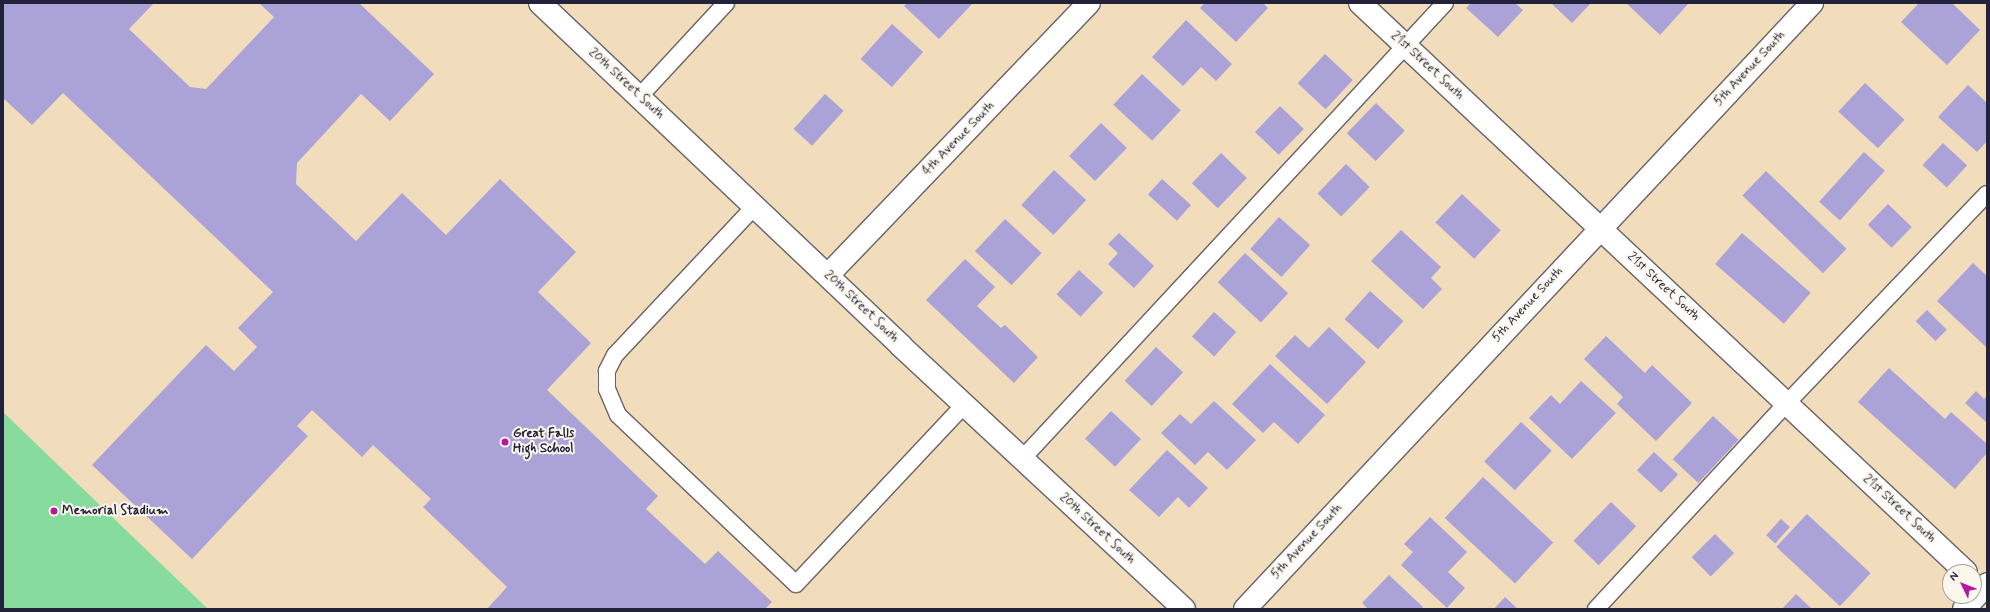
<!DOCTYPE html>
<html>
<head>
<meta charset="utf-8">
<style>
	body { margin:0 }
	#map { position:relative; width:1990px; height:612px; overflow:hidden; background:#f1ddbc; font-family:Mynerve,sans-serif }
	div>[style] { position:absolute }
	.green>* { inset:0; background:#87db9e }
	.building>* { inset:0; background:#aba2d8; transform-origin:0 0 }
	.roads { filter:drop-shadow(1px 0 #6a6368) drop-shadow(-1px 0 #6a6368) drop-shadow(0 1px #6a6368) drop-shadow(0 -1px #6a6368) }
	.lane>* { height:16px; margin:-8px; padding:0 8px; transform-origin:8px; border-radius:8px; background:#fff }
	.street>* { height:22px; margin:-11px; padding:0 11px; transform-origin:11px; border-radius:11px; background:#fff }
	.secondary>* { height:22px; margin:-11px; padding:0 11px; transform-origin:11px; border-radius:11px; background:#fff }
	.dots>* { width:11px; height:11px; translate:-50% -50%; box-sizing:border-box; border:2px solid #fbf7ec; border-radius:50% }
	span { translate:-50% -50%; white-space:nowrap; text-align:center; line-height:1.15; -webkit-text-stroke:4px #fbf7ec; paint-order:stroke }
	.street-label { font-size:13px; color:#22223b }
	.poi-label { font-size:13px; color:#22223b; font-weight:700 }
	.left { translate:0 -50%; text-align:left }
	.frame { position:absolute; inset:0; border:4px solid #22223b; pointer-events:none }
	.north { position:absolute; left:1942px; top:564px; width:40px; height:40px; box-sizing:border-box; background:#fbf7ec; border:1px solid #a4a2a5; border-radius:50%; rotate:313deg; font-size:11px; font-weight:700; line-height:16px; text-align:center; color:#22223b }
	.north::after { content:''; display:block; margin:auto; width:14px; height:18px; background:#b5179e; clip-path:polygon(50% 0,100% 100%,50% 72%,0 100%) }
</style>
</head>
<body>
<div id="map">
	<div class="green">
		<i style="clip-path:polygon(3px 412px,208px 609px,3px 609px)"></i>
	</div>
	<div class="building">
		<i style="clip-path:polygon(3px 3px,154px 3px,129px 29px,190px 87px,206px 89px,274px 17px,259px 3px,359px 3px,434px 74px,390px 121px,361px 94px,297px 163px,296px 184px,356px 241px,402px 193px,446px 235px,500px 179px,576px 252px,538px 292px,591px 343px,547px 390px,658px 496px,646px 509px,705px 564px,718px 551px,772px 602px,765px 609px,487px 609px,507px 587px,423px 507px,431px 499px,373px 445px,362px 457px,312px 410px,297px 426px,308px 436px,192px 559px,92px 465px,206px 345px,234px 371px,257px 347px,238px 328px,273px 292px,63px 93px,32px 125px,3px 98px)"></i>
		<i style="clip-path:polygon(907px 3px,973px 3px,939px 39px,904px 6px)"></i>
		<i style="clip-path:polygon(1205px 3px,1263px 3px,1268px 8px,1236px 42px,1200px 8px)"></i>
		<i style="clip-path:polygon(1471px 3px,1515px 3px,1523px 10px,1498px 37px,1466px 8px)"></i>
		<i style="clip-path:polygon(1551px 3px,1591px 3px,1572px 23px)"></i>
		<i style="clip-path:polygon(1626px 3px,1689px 3px,1660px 35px)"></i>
		<i style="clip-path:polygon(1919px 3px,1952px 3px,1980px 30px,1947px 65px,1901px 22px)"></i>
		<i style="clip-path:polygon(1186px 20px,1232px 64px,1216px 81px,1201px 67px,1183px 86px,1152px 57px)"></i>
		<i style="left:892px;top:24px;width:42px;height:47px;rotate:42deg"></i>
		<i style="left:1325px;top:54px;width:38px;height:40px;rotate:43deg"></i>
		<i style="left:1142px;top:74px;width:53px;height:42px;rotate:43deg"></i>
		<i style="left:1865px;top:83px;width:54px;height:39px;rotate:43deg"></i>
		<i style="clip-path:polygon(1968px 85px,1987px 103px,1987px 141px,1977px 152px,1938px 117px)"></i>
		<i style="left:825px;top:94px;width:25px;height:47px;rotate:42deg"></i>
		<i style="left:1376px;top:103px;width:40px;height:42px;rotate:44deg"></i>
		<i style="left:1280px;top:106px;width:33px;height:36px;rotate:44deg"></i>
		<i style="left:1101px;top:123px;width:36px;height:46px;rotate:44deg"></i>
		<i style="left:1943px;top:143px;width:33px;height:30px;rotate:43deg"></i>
		<i style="left:1864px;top:152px;width:28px;height:67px;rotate:42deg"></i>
		<i style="left:1221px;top:153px;width:36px;height:42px;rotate:44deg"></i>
		<i style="left:1346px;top:164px;width:33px;height:41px;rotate:44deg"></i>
		<i style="left:1054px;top:170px;width:44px;height:48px;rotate:43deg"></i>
		<i style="left:1766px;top:171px;width:112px;height:34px;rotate:44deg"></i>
		<i style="left:1162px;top:179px;width:39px;height:21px;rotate:42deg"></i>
		<i style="left:1462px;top:194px;width:53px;height:39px;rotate:43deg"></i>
		<i style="left:1888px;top:204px;width:33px;height:29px;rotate:44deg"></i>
		<i style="left:1279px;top:217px;width:42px;height:43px;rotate:42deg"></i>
		<i style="left:1005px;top:219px;width:50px;height:44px;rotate:43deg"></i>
		<i style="clip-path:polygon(1401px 230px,1441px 267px,1431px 278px,1442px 289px,1423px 309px,1371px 261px)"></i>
		<i style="clip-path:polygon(1119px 233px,1154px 266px,1134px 288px,1108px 264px,1118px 253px,1108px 244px)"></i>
		<i style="left:1742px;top:233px;width:91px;height:41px;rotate:41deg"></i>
		<i style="left:1245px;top:253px;width:59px;height:40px;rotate:43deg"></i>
		<i style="clip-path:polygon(965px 259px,995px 287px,977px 306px,1001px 328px,1005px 325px,1038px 357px,1014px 383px,926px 300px)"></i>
		<i style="clip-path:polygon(1973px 263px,1987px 276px,1987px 348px,1937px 301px)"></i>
		<i style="left:1079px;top:270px;width:33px;height:33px;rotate:43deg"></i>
		<i style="left:1370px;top:291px;width:45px;height:38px;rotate:42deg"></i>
		<i style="left:1927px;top:310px;width:28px;height:16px;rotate:45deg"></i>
		<i style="left:1214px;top:312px;width:30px;height:33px;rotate:42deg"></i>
		<i style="clip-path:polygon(1329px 327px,1366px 362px,1327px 404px,1275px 356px,1295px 335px,1309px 348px)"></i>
		<i style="clip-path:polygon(1606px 336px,1645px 373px,1652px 365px,1692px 403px,1656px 441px,1617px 404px,1623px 397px,1584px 359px)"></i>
		<i style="left:1156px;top:347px;width:37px;height:46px;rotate:43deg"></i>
		<i style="clip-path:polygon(1270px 364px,1325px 415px,1298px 444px,1274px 422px,1263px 433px,1232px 404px)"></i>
		<i style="clip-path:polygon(1889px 368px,1945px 419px,1951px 412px,1987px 444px,1987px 453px,1955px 489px,1858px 402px)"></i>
		<i style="clip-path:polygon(1581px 381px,1616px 413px,1572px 459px,1529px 418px,1551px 395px,1560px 404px)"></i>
		<i style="clip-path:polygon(1976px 391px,1984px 399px,1987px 395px,1987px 423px,1965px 403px)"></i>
		<i style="clip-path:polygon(1214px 401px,1256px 440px,1227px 470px,1208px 452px,1195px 465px,1161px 433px,1180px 414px,1191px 424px)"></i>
		<i style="left:1111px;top:411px;width:41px;height:38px;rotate:43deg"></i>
		<i style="left:1713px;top:416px;width:35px;height:59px;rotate:43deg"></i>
		<i style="left:1521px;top:422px;width:42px;height:54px;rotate:43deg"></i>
		<i style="clip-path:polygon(1167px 450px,1208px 488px,1189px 508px,1178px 497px,1159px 517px,1129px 490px)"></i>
		<i style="left:1654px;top:452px;width:33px;height:25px;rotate:43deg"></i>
		<i style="left:1483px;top:477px;width:96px;height:56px;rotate:43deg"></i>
		<i style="left:1611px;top:502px;width:35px;height:54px;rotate:44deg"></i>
		<i style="left:1807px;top:514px;width:87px;height:45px;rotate:43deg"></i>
		<i style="clip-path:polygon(1430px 517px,1467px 552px,1448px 572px,1465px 588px,1447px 608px,1401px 565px,1413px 552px,1404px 544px)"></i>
		<i style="left:1781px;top:519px;width:12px;height:22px;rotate:42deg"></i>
		<i style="left:1715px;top:534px;width:27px;height:33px;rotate:45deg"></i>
		<i style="clip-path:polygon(1389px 575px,1423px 607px,1421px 609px,1368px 609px,1362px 603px)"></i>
		<i style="clip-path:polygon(1796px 594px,1812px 609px,1782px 609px)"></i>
		<i style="clip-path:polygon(1505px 597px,1518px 609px,1494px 609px)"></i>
	</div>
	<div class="roads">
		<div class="lane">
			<i style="left:639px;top:97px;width:128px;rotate:-47.2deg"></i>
			<i style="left:755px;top:206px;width:204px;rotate:133.2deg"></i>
			<i style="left:615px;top:355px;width:18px;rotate:117deg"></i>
			<i style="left:607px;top:371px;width:18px;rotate:90deg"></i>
			<i style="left:607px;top:389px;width:28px;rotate:67deg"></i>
			<i style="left:618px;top:415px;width:245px;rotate:43.5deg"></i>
			<i style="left:796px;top:584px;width:245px;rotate:-46.8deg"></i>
			<i style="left:1022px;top:459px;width:622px;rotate:-47.15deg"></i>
			<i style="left:1596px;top:609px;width:281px;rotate:-47.2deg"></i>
			<i style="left:1787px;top:403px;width:289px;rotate:-46.3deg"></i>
		</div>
		<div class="street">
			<i style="left:1360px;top:3px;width:831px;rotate:43.2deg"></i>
			<i style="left:828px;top:275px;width:377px;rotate:-46.2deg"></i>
			<i style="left:1245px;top:609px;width:830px;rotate:-46.9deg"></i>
			<i style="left:1964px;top:609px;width:34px;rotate:-47deg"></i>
		</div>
		<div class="secondary">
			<i style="left:540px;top:3px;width:498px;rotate:43.5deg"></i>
			<i style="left:901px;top:346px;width:386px;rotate:42.9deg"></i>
		</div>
	</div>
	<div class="dots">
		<i style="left:505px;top:442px;background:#b5179e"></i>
		<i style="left:54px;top:511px;background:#b5179e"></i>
	</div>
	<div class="street-label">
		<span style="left:1427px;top:66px;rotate:43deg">21st Street South</span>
		<span style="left:1750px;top:69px;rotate:-47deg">5th Avenue South</span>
		<span style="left:626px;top:84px;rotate:43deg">20th Street South</span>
		<span style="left:959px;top:139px;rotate:-46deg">4th Avenue South</span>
		<span style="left:1663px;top:287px;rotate:43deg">21st Street South</span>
		<span style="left:1528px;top:305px;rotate:-47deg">5th Avenue South</span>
		<span style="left:861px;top:307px;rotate:44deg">20th Street South</span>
		<span style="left:1899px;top:509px;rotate:43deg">21st Street South</span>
		<span style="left:1097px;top:529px;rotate:43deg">20th Street South</span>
		<span style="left:1307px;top:542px;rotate:-47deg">5th Avenue South</span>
	</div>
	<div class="poi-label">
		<span class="left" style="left:513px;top:442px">Great Falls<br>High School</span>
		<span class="left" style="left:62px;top:511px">Memorial Stadium</span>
	</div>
	<div class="frame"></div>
	<div class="north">N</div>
</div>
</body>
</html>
